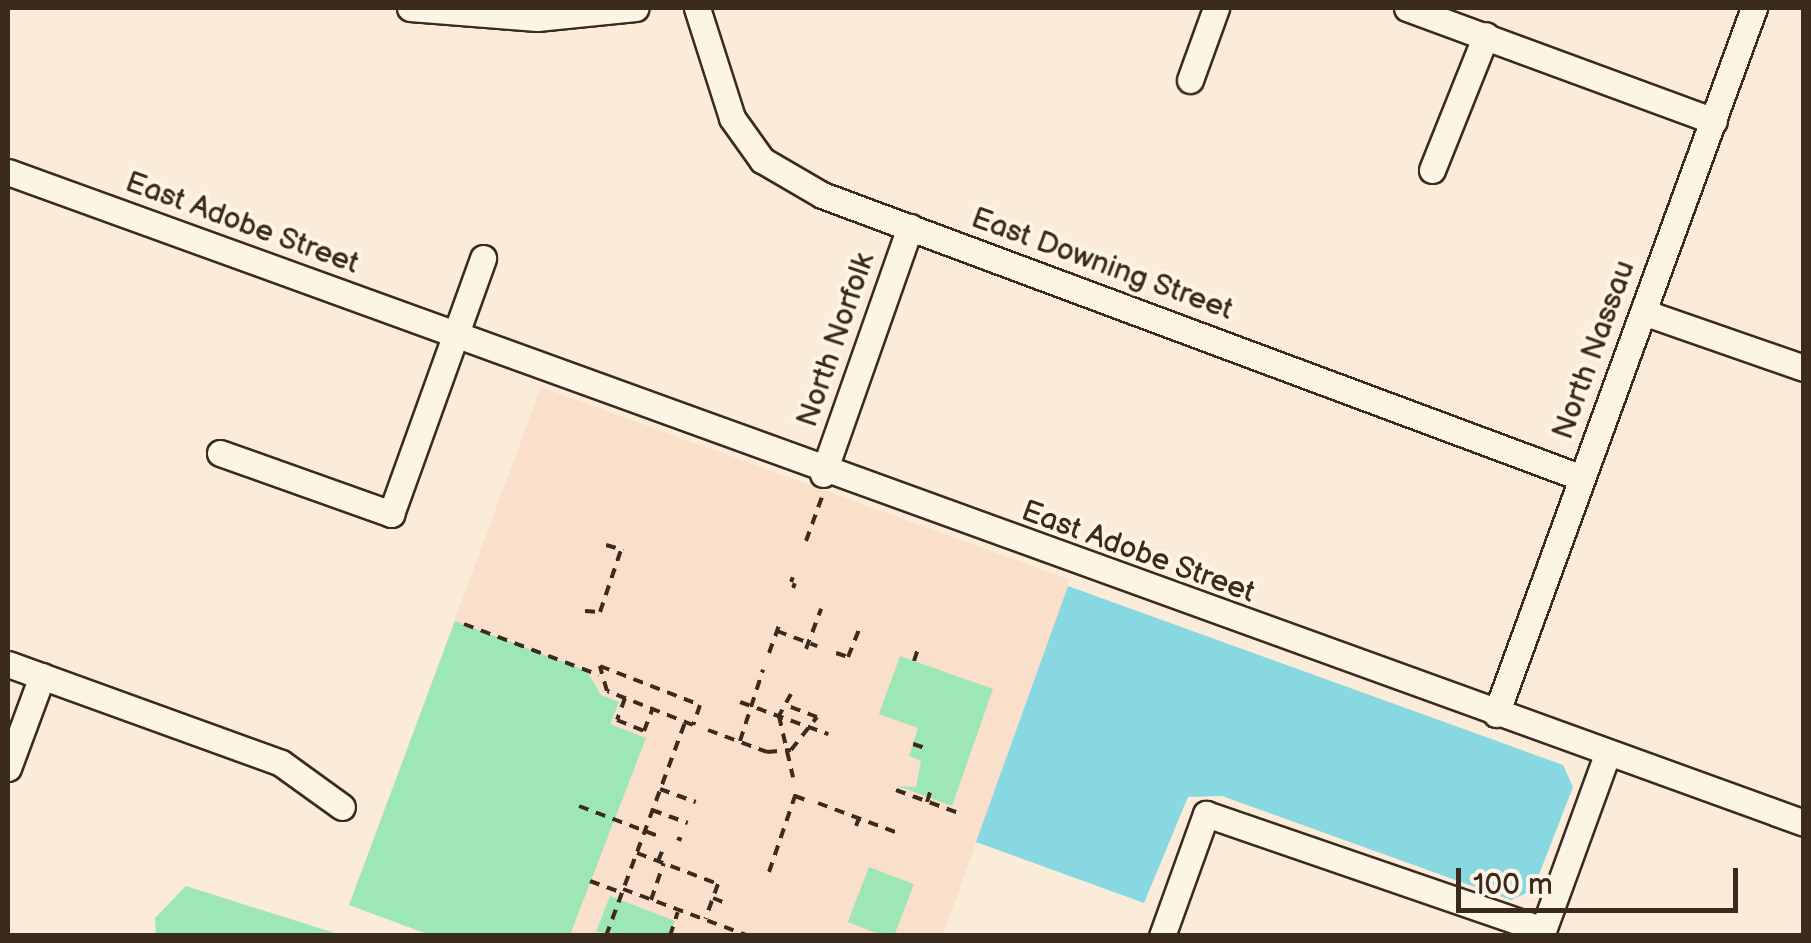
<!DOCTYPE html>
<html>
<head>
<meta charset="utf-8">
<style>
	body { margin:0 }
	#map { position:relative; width:1811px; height:943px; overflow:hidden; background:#fbebd9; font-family:"Balsamiq Sans",sans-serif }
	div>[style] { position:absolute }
	.built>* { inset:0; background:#fadfca }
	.green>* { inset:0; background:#9de6b5; transform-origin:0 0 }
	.water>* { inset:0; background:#87d8e1 }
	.path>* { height:4px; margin-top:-2px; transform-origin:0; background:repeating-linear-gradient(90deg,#3b2a1e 0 10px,transparent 0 18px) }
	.roads { filter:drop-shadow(2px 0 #3b2a1e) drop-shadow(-2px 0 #3b2a1e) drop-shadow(0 2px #3b2a1e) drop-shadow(0 -2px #3b2a1e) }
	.minor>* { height:25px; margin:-12.5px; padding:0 12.5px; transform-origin:12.5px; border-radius:12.5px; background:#fcf5e5 }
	span { translate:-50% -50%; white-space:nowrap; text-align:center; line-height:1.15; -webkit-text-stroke:8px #fcf5e5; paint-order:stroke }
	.street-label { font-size:30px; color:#3b2a1e }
	.frame { position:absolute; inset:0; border:10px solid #3b2a1e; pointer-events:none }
	.scale { position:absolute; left:1456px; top:868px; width:282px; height:45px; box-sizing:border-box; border:5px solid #3b2a1e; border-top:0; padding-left:12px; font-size:30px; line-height:35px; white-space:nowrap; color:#3b2a1e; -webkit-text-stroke:8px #fcf5e5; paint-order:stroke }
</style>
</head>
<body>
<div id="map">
	<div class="built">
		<i style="clip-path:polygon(541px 387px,1070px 580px,943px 935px,430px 935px,349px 905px)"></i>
	</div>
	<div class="green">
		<i style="clip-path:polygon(455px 621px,587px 671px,601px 695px,619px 702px,610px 724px,646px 738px,570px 935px,430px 935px,349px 905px)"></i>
		<i style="clip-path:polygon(900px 656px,993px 689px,952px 806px,898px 786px,916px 787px,921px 761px,909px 756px,918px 728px,879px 714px)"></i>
		<i style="left:869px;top:867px;width:48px;height:59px;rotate:21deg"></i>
		<i style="clip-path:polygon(186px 886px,341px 935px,156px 935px,155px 918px)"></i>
		<i style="clip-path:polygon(610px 896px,675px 921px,669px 935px,596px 932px)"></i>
	</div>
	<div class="water">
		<i style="clip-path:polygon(1068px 586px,1563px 765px,1573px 787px,1533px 890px,1511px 900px,1222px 796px,1188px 797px,1144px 903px,976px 842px)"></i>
	</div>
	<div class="path">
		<i style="left:806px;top:541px;width:50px;rotate:-70.1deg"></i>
		<i style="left:606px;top:545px;width:18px;rotate:16deg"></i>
		<i style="left:791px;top:582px;width:5px;rotate:-68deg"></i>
		<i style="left:793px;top:588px;width:5px;rotate:-68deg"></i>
		<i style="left:585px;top:611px;width:15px;rotate:4deg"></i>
		<i style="left:600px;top:612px;width:65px;rotate:-71.3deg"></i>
		<i style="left:464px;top:624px;width:144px;rotate:20.7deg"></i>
		<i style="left:777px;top:631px;width:43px;rotate:20.6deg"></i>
		<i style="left:806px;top:649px;width:43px;rotate:-69.4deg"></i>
		<i style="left:769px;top:653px;width:32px;rotate:-70deg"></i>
		<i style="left:836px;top:653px;width:13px;rotate:18deg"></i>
		<i style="left:848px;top:657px;width:35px;rotate:-68deg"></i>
		<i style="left:914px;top:661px;width:16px;rotate:-72deg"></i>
		<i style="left:600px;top:666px;width:107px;rotate:21.3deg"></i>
		<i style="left:700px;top:705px;width:21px;rotate:109deg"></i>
		<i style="left:693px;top:725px;width:92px;rotate:-158.4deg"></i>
		<i style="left:607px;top:691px;width:26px;rotate:-106deg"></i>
		<i style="left:791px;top:694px;width:25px;rotate:119deg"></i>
		<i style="left:779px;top:716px;width:63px;rotate:77.1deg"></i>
		<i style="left:625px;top:698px;width:23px;rotate:110deg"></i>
		<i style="left:617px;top:720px;width:29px;rotate:22deg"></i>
		<i style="left:644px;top:731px;width:22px;rotate:-69deg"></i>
		<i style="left:740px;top:702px;width:94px;rotate:20deg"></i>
		<i style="left:708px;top:730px;width:63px;rotate:20.4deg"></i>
		<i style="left:767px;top:752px;width:24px;rotate:-5deg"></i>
		<i style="left:791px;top:750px;width:42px;rotate:-51.8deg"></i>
		<i style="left:817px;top:717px;width:34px;rotate:-159deg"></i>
		<i style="left:740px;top:741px;width:75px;rotate:-72.1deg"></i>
		<i style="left:913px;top:744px;width:13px;rotate:18deg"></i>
		<i style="left:660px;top:789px;width:38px;rotate:20deg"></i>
		<i style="left:896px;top:790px;width:67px;rotate:20.1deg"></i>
		<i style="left:795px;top:796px;width:15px;rotate:20deg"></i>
		<i style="left:927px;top:802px;width:14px;rotate:-73deg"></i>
		<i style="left:818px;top:803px;width:85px;rotate:20.6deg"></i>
		<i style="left:579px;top:806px;width:85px;rotate:20.8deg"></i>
		<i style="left:652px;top:810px;width:38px;rotate:20deg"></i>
		<i style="left:856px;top:826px;width:17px;rotate:-69deg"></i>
		<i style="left:677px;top:838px;width:5px;rotate:22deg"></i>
		<i style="left:637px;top:853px;width:87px;rotate:20.9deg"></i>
		<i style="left:718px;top:884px;width:37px;rotate:110deg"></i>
		<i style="left:658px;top:861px;width:13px;rotate:-67deg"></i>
		<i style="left:769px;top:872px;width:87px;rotate:-71.1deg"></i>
		<i style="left:590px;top:881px;width:33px;rotate:20deg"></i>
		<i style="left:623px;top:889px;width:134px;rotate:20.5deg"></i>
		<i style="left:713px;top:898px;width:11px;rotate:22deg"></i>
		<i style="left:651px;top:900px;width:39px;rotate:-71deg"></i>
		<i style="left:606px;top:936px;width:228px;rotate:-69.7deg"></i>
		<i style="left:670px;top:936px;width:25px;rotate:-72deg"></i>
	</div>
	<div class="roads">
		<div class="minor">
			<i style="left:410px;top:8px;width:127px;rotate:4.5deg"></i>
			<i style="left:537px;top:18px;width:99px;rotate:-5.8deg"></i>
			<i style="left:697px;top:8px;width:115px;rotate:72.3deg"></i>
			<i style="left:732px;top:118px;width:52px;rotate:54.5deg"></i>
			<i style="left:762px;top:160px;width:69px;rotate:30.3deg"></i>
			<i style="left:822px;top:195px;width:811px;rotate:20.42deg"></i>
			<i style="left:1407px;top:8px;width:327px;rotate:20.2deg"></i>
			<i style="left:1190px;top:80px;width:77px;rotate:-70.1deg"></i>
			<i style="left:1432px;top:170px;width:145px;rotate:-68.2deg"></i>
			<i style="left:8px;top:172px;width:1910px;rotate:19.92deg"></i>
			<i style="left:1643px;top:312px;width:170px;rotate:19.2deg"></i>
			<i style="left:220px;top:453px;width:182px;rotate:19.6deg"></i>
			<i style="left:391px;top:514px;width:272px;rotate:-70.2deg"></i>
			<i style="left:823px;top:474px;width:262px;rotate:-70.6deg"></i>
			<i style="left:8px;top:664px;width:290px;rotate:19.9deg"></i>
			<i style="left:281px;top:763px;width:75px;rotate:35.8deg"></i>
			<i style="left:1496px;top:714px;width:752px;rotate:-69.93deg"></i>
			<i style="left:8px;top:768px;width:98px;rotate:-69.7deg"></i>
			<i style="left:1162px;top:936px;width:130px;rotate:-70.2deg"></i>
			<i style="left:1206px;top:814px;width:356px;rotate:19deg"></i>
			<i style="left:1541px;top:936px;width:193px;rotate:-70deg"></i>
		</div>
	</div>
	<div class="street-label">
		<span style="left:242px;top:223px;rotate:20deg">East Adobe Street</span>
		<span style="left:1102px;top:264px;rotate:20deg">East Downing Street</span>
		<span style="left:836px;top:340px;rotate:-71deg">North Norfolk</span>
		<span style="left:1594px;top:350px;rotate:-70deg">North Nassau</span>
		<span style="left:1138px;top:552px;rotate:20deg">East Adobe Street</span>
	</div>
	<div class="frame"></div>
	<div class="scale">100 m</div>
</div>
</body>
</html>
